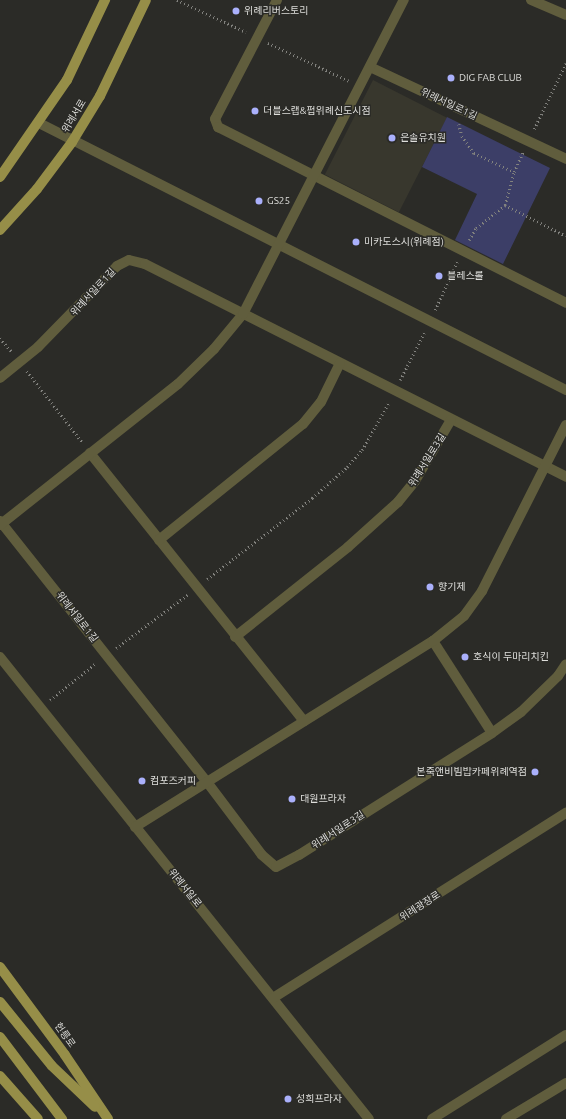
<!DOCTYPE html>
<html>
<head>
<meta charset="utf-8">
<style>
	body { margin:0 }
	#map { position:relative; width:566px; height:1119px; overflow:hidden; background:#2b2b27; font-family:Ubuntu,"Noto Sans KR",sans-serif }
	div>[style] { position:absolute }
	.built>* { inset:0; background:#38372d; transform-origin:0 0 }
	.green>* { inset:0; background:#3c3e67 }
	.path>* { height:2.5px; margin-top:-1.25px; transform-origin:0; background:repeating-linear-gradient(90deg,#82827e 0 1px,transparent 0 4px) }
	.minor>* { height:10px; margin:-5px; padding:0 5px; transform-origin:5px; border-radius:5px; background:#605d3d }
	.major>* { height:10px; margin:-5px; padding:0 5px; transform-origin:5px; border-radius:5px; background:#968e48 }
	.dots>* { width:11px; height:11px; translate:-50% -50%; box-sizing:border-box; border:2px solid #2b2b27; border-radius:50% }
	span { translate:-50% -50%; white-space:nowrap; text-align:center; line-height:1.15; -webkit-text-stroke:3px #2b2b27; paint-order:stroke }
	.poi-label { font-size:10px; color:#dededb }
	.left { translate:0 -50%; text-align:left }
	.right { translate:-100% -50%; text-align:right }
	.street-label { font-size:10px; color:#dededb }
</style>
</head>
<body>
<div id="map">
	<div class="built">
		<i style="left:373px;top:80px;width:83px;height:106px;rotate:27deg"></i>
	</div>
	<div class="green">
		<i style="clip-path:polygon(447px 117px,550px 168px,503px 264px,455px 240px,477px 194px,422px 167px)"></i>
	</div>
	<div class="path">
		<i style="left:177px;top:0;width:76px;rotate:24.9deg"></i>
		<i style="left:268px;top:43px;width:89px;rotate:25.1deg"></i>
		<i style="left:459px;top:124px;width:12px;rotate:76deg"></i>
		<i style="left:462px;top:136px;width:21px;rotate:55deg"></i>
		<i style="left:474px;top:153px;width:44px;rotate:25.4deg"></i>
		<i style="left:534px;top:129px;width:73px;rotate:-64.1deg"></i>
		<i style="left:505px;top:205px;width:68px;rotate:26.9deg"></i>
		<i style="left:469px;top:240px;width:14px;rotate:-60deg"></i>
		<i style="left:476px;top:228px;width:37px;rotate:-38deg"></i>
		<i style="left:505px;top:205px;width:34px;rotate:-75deg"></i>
		<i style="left:514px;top:172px;width:22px;rotate:-66deg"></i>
		<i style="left:435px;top:310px;width:53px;rotate:-65.4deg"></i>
		<i style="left:0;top:338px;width:18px;rotate:49deg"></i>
		<i style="left:27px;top:371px;width:91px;rotate:52.1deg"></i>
		<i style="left:400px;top:380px;width:53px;rotate:-62.9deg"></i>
		<i style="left:207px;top:579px;width:133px;rotate:-37.6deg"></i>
		<i style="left:312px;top:498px;width:47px;rotate:-41.5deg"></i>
		<i style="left:347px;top:467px;width:23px;rotate:-49deg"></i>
		<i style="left:362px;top:450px;width:55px;rotate:-60.6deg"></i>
		<i style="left:116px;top:648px;width:89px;rotate:-36.7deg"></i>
		<i style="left:50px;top:700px;width:59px;rotate:-38.8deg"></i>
	</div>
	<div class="minor">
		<i style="left:277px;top:0;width:134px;rotate:117.5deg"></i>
		<i style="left:215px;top:119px;width:9px;rotate:69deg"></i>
		<i style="left:218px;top:127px;width:390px;rotate:26.8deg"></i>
		<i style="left:531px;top:0;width:38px;rotate:23deg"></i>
		<i style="left:370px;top:67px;width:217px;rotate:25.1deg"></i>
		<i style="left:39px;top:123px;width:591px;rotate:26.87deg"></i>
		<i style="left:0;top:378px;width:49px;rotate:-39.2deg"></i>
		<i style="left:38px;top:347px;width:113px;rotate:-45.7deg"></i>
		<i style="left:117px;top:266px;width:13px;rotate:-27deg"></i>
		<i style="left:129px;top:260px;width:16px;rotate:14deg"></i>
		<i style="left:145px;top:264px;width:472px;rotate:26.8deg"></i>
		<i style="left:90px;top:453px;width:343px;rotate:51.4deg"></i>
		<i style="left:0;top:521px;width:333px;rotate:51.6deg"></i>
		<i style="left:207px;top:782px;width:91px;rotate:53deg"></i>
		<i style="left:262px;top:855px;width:18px;rotate:41deg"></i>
		<i style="left:276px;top:867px;width:26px;rotate:-28deg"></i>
		<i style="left:299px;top:855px;width:228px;rotate:-32.3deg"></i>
		<i style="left:492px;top:733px;width:36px;rotate:-36deg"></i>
		<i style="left:521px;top:712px;width:52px;rotate:-44.2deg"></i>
		<i style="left:558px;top:676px;width:14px;rotate:-56deg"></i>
		<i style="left:0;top:525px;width:227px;rotate:-38.4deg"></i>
		<i style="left:178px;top:384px;width:50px;rotate:-44.2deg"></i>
		<i style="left:214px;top:349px;width:45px;rotate:-50.4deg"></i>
		<i style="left:243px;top:314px;width:353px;rotate:-62.9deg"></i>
		<i style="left:159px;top:540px;width:185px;rotate:-38.9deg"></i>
		<i style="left:303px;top:424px;width:28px;rotate:-51deg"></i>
		<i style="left:321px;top:402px;width:43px;rotate:-64deg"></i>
		<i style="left:235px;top:637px;width:144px;rotate:-38.5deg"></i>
		<i style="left:348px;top:547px;width:67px;rotate:-42deg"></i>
		<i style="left:398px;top:502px;width:27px;rotate:-51deg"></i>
		<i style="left:415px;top:481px;width:71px;rotate:-59.5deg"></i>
		<i style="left:433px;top:641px;width:109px;rotate:57.3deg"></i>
		<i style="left:0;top:657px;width:591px;rotate:51.39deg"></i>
		<i style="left:135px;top:827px;width:351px;rotate:-32deg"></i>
		<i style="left:433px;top:641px;width:40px;rotate:-39deg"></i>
		<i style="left:464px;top:616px;width:31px;rotate:-54deg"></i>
		<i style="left:482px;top:591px;width:186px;rotate:-63.2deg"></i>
		<i style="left:273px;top:998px;width:347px;rotate:-32.3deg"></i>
		<i style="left:432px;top:1119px;width:158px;rotate:-32.1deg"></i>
		<i style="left:506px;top:1119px;width:70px;rotate:-31deg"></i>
	</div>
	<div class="major">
		<i style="left:0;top:177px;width:118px;rotate:-55.4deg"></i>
		<i style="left:67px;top:80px;width:89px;rotate:-64.6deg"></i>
		<i style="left:0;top:230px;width:55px;rotate:-47.9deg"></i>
		<i style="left:37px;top:189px;width:59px;rotate:-53.3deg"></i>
		<i style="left:72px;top:142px;width:54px;rotate:-58.7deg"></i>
		<i style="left:100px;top:96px;width:106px;rotate:-64.4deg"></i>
		<i style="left:0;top:967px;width:109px;rotate:53.5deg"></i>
		<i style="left:65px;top:1055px;width:77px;rotate:56.1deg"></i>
		<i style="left:0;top:1002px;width:82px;rotate:50.9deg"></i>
		<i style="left:52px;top:1066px;width:59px;rotate:43.6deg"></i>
		<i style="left:0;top:1037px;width:103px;rotate:52.9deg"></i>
		<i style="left:0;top:1076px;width:57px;rotate:48.5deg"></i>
	</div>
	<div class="dots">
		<i style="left:236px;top:11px;background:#aab0fb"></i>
		<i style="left:451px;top:78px;background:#aab0fb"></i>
		<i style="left:255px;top:111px;background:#aab0fb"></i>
		<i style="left:392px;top:138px;background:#aab0fb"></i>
		<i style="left:259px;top:201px;background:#aab0fb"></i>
		<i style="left:356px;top:242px;background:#aab0fb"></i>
		<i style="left:439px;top:276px;background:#aab0fb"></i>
		<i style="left:430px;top:587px;background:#aab0fb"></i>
		<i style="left:465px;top:657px;background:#aab0fb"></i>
		<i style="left:535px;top:772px;background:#aab0fb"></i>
		<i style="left:142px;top:781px;background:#aab0fb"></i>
		<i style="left:292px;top:799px;background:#aab0fb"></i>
		<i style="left:288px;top:1099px;background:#aab0fb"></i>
	</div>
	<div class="poi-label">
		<span class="left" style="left:244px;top:11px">위례리버스토리</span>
		<span class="left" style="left:459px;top:78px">DIG FAB CLUB</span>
		<span class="left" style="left:263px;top:111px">더블스랩&amp;펍위례신도시점</span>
		<span class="left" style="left:400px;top:138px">은솔유치원</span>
		<span class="left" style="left:267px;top:201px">GS25</span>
		<span class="left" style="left:364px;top:242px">미카도스시(위례점)</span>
		<span class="left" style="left:447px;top:276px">블레스롤</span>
		<span class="left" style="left:438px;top:587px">향기제</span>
		<span class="left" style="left:473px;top:657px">호식이 두마리치킨</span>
		<span class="right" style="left:527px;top:772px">본죽앤비빔밥카페위례역점</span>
		<span class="left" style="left:150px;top:781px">컴포즈커피</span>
		<span class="left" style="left:300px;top:799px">대원프라자</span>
		<span class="left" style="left:296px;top:1099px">성희프라자</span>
	</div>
	<div class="street-label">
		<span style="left:449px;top:104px;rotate:25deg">위례서일로1길</span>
		<span style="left:74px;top:116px;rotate:-59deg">위례서로</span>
		<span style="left:93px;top:292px;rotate:-47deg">위례서일로1길</span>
		<span style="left:427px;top:460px;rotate:-58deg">위례서일로3길</span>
		<span style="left:77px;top:617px;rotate:52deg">위례서일로1길</span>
		<span style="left:338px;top:830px;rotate:-33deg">위례서일로3길</span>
		<span style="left:185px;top:888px;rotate:51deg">위례서일로</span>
		<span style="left:420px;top:906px;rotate:-33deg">위례광장로</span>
		<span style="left:65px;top:1035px;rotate:54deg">헌릉로</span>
	</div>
</div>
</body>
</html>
